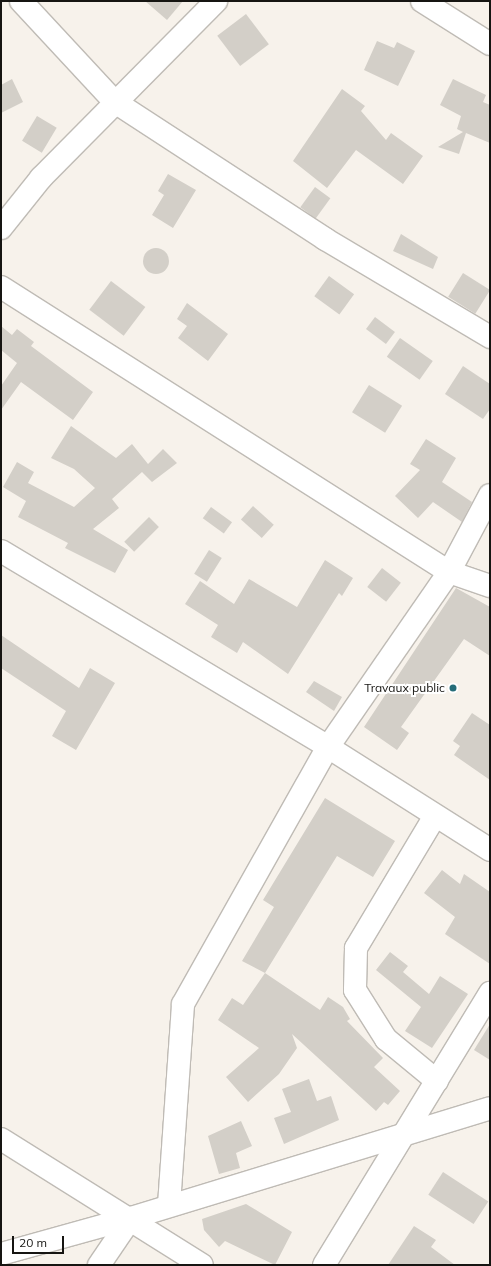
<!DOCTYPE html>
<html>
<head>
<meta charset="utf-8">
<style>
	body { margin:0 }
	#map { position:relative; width:491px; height:1266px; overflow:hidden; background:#f7f2eb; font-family:Mulish,sans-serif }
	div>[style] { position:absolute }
	.building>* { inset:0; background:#d3cfc8; transform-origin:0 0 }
	.round { border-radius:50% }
	.roads { filter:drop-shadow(1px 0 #bfbbb5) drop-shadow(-1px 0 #bfbbb5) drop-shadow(0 1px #bfbbb5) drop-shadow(0 -1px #bfbbb5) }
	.minor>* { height:22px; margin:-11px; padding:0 11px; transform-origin:11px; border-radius:11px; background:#fff }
	.dots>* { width:11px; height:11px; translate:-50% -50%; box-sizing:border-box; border:2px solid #fff; border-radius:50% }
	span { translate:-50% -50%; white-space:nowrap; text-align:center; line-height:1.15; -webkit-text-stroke:4px #fff; paint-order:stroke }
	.poi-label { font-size:12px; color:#161512 }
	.right { translate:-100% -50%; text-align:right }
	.frame { position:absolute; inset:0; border:2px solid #161512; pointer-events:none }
	.scale { position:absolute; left:12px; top:1236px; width:52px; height:18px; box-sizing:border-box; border:2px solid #161512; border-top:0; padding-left:5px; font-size:12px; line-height:14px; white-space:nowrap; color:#161512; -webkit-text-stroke:3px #fff; paint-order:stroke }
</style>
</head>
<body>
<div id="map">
	<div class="building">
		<i style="clip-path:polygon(145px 1px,183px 1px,167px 20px)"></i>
		<i style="left:246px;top:14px;width:38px;height:36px;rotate:53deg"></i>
		<i style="clip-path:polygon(377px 41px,394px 48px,397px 42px,415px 51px,398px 86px,364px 70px)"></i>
		<i style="clip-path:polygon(12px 79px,23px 102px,1px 113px,1px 85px)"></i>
		<i style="clip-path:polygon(453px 79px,486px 95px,483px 102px,490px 105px,490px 143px,466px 133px,459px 154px,438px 147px,463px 132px,457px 129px,461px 116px,440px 105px)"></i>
		<i style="clip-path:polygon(342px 89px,365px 106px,361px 111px,386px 140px,391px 133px,423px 156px,403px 184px,356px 150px,327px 188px,293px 161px)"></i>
		<i style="left:37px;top:116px;width:23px;height:29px;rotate:31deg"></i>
		<i style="clip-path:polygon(168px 174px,196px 190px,173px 228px,152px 215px,164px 195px,158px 191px)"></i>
		<i style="left:315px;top:187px;width:19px;height:25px;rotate:36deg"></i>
		<i style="clip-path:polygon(401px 234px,438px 257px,433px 269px,393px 251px)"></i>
		<i class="round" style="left:143px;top:248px;width:26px;height:26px"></i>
		<i style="left:463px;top:273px;width:32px;height:28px;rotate:32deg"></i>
		<i style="left:329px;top:276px;width:31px;height:25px;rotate:36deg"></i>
		<i style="left:111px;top:281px;width:43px;height:36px;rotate:37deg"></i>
		<i style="clip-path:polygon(187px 303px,228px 334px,208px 361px,178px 338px,187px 326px,177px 319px)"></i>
		<i style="left:375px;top:317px;width:25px;height:15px;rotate:37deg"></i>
		<i style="clip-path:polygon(1px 326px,12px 335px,17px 329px,34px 342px,31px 346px,93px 392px,73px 420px,21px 382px,1px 410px,1px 386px,17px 363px,1px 350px)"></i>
		<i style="left:400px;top:338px;width:40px;height:23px;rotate:35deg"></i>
		<i style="clip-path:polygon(463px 366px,490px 384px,490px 409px,483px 419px,445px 394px)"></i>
		<i style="left:369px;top:385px;width:39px;height:32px;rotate:32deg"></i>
		<i style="clip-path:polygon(71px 426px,116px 458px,132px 444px,148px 464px,163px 449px,177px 463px,152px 482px,142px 472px,112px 499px,119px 508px,93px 529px,128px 550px,115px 573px,65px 548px,68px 543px,18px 517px,26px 501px,3px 487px,17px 462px,34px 472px,28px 483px,74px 507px,95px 488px,74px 469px,51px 458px)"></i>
		<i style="clip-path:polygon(426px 439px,456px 458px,442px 482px,472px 502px,462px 522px,433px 502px,418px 518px,395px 496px,420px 470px,410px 464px)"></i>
		<i style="left:253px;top:506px;width:28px;height:18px;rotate:42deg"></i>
		<i style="left:211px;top:507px;width:26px;height:14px;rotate:36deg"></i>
		<i style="left:149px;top:517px;width:14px;height:35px;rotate:45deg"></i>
		<i style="left:209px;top:550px;width:15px;height:28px;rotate:32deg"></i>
		<i style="clip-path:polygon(325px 560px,353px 578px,342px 596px,339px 593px,288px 674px,243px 642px,237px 653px,211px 637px,218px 625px,185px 604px,200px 581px,234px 604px,249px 579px,297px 607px)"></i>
		<i style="left:382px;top:568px;width:24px;height:24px;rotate:38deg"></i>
		<i style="clip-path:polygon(456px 588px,490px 607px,490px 656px,464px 639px,401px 727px,409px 733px,397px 750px,364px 727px)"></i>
		<i style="clip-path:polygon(1px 635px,79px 688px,90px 668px,115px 683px,76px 750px,52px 736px,66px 711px,1px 668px)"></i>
		<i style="clip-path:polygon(314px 681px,342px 697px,334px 711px,306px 692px)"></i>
		<i style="clip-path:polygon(472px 713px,490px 725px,490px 780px,454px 755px,460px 746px,453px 741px)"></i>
		<i style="clip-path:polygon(325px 798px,395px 841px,373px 877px,337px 856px,265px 973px,242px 961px,274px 907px,263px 900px)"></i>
		<i style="clip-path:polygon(442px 870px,460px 884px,464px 874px,490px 892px,490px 964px,445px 934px,455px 917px,424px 893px)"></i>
		<i style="clip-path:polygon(390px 952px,408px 966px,403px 972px,429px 994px,440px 976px,468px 994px,432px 1048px,405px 1031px,421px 1007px,376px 970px)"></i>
		<i style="clip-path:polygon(265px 973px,320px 1010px,328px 997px,343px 1007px,350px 1019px,347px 1021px,383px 1058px,374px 1067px,400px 1091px,388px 1105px,384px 1102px,376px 1111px,292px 1034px,297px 1048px,279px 1074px,248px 1102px,226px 1077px,259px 1048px,218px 1020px,232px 998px,243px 1005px)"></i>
		<i style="clip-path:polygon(490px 1024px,490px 1060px,474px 1050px)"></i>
		<i style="clip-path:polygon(309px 1079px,317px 1101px,331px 1096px,339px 1120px,284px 1144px,274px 1118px,291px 1112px,282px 1089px)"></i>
		<i style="clip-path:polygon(241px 1121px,252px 1146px,236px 1153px,240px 1168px,219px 1174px,208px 1136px)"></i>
		<i style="left:443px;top:1172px;width:54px;height:27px;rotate:33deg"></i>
		<i style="clip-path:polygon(246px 1204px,292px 1232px,275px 1265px,225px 1241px,219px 1247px,204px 1230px,202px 1219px)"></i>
		<i style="clip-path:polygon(414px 1226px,436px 1240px,431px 1247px,455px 1265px,388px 1265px)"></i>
	</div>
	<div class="roads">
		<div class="minor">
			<i style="left:21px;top:1px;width:138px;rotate:47.1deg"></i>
			<i style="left:115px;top:102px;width:251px;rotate:33.1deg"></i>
			<i style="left:325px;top:239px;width:192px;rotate:30.7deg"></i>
			<i style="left:422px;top:1px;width:80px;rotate:32.3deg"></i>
			<i style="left:1px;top:228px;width:64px;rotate:-51.3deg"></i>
			<i style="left:41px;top:178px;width:249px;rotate:-45.3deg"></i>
			<i style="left:1px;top:287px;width:531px;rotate:32.46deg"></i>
			<i style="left:449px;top:572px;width:43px;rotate:18.9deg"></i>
			<i style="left:1px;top:551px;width:381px;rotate:30.9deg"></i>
			<i style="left:328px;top:747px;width:192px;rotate:32.4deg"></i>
			<i style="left:435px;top:816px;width:154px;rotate:120.9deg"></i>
			<i style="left:356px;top:948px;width:42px;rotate:91.4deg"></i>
			<i style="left:355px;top:990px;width:58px;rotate:57.7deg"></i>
			<i style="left:386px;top:1039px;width:66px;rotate:39.5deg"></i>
			<i style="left:1px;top:1139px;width:237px;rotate:32.1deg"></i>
			<i style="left:169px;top:1205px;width:201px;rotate:-86deg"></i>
			<i style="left:183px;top:1004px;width:295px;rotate:-60.6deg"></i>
			<i style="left:328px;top:747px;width:213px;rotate:-55.3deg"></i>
			<i style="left:449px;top:572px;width:87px;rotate:-62deg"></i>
			<i style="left:1px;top:1254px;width:135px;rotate:-15.5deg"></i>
			<i style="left:131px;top:1218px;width:375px;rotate:-17deg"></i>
			<i style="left:99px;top:1265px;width:57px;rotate:-55.8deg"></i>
			<i style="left:324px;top:1265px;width:319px;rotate:-58.6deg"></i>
		</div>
	</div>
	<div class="dots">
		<i style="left:453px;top:688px;background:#256d79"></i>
	</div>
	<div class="poi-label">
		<span class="right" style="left:445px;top:688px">Travaux public</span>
	</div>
	<div class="frame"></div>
	<div class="scale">20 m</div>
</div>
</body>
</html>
